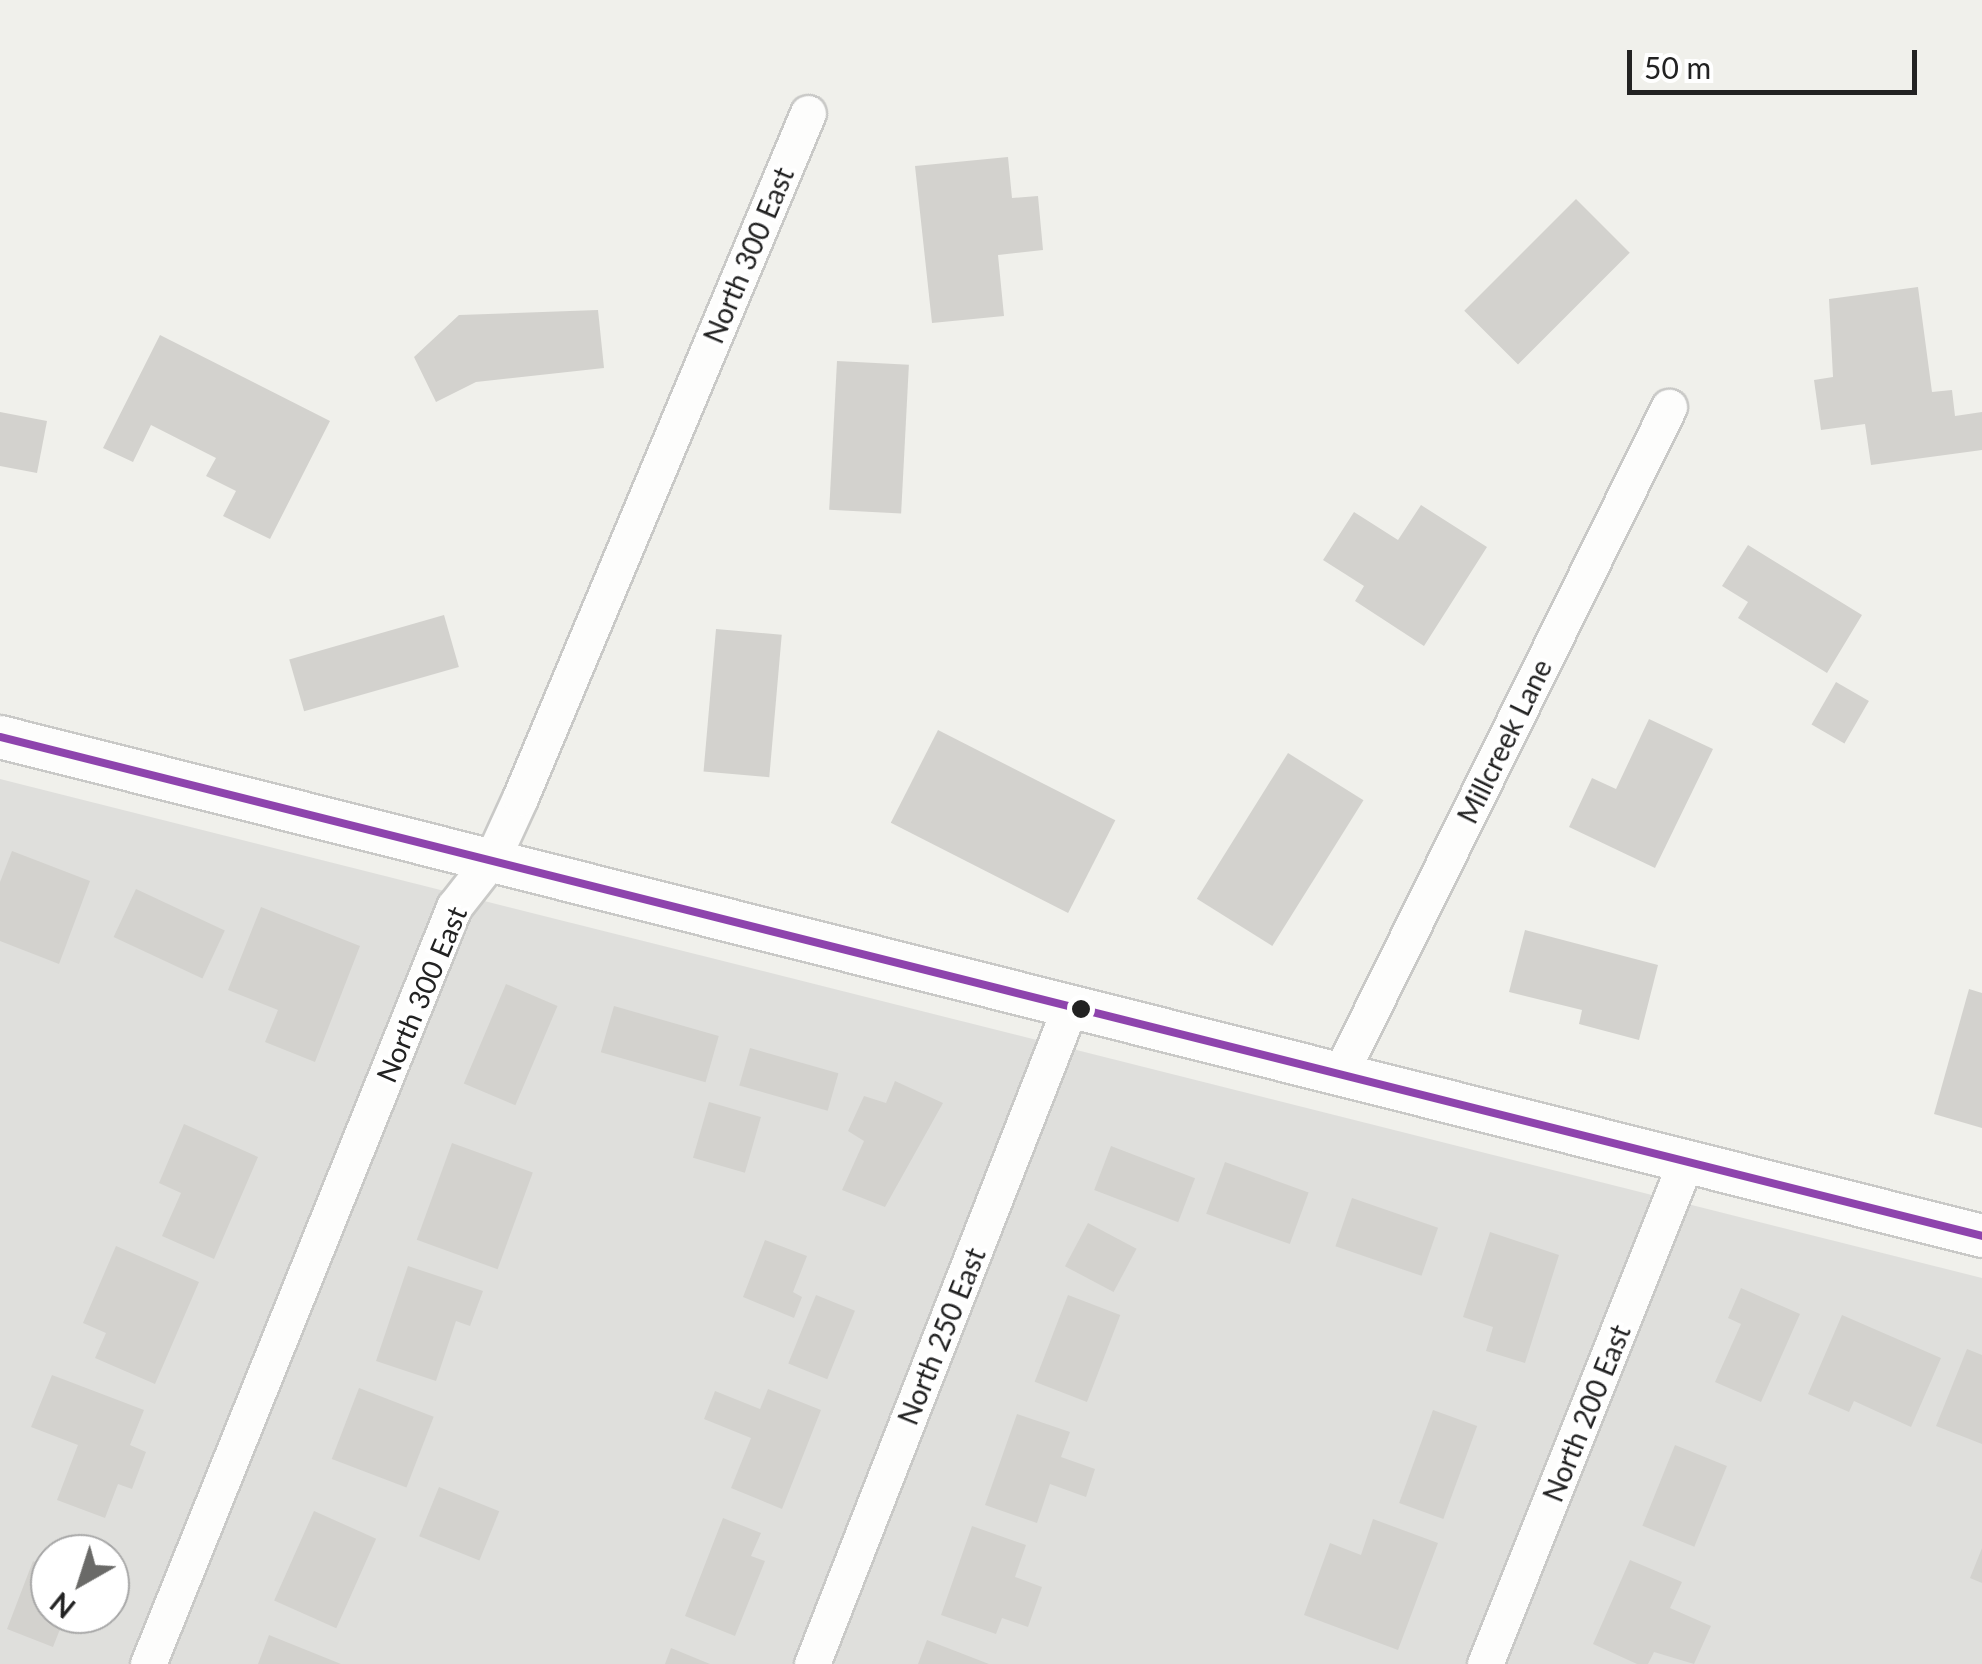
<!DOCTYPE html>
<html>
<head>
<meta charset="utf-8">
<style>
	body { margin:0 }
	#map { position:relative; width:1982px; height:1664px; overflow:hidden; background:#f0f0eb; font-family:Lato,sans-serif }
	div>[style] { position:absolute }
	.residential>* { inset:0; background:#dfdfdc }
	.building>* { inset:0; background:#d3d2ce; transform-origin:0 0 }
	.roads { filter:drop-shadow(2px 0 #c9c9c7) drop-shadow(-2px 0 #c9c9c7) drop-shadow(0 2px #c9c9c7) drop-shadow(0 -2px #c9c9c7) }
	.minor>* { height:35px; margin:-17.5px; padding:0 17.5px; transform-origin:17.5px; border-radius:17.5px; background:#fdfdfc }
	.tertiary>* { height:42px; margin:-21px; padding:0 21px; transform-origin:21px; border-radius:21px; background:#fdfdfc }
	.bus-1>* { height:8px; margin:-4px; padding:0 4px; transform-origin:4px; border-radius:4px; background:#8e44ad }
	.dots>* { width:28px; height:28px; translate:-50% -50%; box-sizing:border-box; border:5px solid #fff; border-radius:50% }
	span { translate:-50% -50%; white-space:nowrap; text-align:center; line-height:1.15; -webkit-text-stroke:8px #fff; paint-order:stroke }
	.street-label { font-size:28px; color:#222 }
	.north { position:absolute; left:30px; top:1534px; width:100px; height:100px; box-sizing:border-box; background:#fff; border:2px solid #a7a7a7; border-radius:50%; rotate:219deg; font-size:28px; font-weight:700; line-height:40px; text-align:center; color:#222 }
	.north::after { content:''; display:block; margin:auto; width:35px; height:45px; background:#6a6a68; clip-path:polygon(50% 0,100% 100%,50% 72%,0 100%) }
	.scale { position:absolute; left:1627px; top:50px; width:290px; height:45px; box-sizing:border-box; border:5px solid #222; border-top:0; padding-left:12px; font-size:30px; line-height:35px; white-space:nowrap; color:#222; -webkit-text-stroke:8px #fff; paint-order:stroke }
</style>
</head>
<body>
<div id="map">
	<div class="residential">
		<i style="clip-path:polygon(evenodd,0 779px,1982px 1278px,1982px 1664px,0 1664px,0 779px,50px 1554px,110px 1554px,110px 1614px,50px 1614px,50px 1554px)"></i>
	</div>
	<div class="building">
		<i style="clip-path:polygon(1008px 157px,1012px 198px,1038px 196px,1043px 250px,998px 255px,1004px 316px,932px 323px,915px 166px)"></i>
		<i style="left:1576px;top:199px;width:76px;height:158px;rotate:45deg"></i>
		<i style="clip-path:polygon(1918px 287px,1932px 392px,1952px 390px,1955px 416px,1982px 412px,1982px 450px,1871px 465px,1865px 424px,1821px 430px,1814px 380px,1833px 377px,1829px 299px)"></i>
		<i style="clip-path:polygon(598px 310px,604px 368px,476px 382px,436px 402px,414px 357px,459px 315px)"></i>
		<i style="clip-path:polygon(160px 335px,330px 421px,270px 539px,223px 516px,236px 491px,206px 476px,216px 458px,151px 425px,133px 462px,103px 448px)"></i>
		<i style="left:837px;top:361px;width:72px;height:149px;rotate:3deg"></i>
		<i style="clip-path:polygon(0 412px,47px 421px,37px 473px,0 466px)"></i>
		<i style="clip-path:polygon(1421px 505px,1487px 547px,1424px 646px,1355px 601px,1364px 586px,1323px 560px,1354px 512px,1398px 540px)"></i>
		<i style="clip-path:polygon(1748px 545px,1862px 615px,1827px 673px,1738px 618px,1748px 602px,1722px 586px)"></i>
		<i style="left:444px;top:615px;width:54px;height:161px;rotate:74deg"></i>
		<i style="left:716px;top:629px;width:66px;height:143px;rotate:5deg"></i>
		<i style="left:1836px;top:682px;width:38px;height:49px;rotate:30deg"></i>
		<i style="clip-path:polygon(1649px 719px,1713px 749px,1655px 868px,1569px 827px,1592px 778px,1616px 789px)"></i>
		<i style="left:938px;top:730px;width:199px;height:104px;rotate:27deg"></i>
		<i style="left:1288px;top:753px;width:89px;height:172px;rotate:32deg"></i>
		<i style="clip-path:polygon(12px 851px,90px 881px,59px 964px,0 941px,0 882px)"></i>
		<i style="left:136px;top:889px;width:98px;height:53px;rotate:25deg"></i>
		<i style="clip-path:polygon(261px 907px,360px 946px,315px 1062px,265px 1042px,278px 1010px,228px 990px)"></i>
		<i style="clip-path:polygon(1525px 930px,1658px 965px,1639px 1040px,1579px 1024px,1582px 1010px,1509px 992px)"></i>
		<i style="left:506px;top:984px;width:56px;height:108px;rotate:23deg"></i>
		<i style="clip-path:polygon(1969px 989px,1982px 993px,1982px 1128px,1934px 1114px)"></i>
		<i style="left:614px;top:1006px;width:109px;height:48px;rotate:16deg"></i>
		<i style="left:750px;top:1048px;width:92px;height:39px;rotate:16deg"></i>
		<i style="clip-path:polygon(895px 1081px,943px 1103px,885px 1207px,842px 1190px,864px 1141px,848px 1131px,864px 1096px,886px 1103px)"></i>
		<i style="left:709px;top:1102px;width:54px;height:58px;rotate:16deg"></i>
		<i style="clip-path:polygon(184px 1124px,258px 1157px,214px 1259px,162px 1236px,181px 1193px,159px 1183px)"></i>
		<i style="left:452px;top:1143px;width:86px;height:103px;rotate:20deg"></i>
		<i style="left:1111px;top:1146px;width:90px;height:47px;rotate:21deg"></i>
		<i style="left:1225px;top:1162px;width:89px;height:55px;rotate:20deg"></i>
		<i style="left:1352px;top:1198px;width:91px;height:51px;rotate:19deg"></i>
		<i style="left:1088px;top:1223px;width:55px;height:49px;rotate:28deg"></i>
		<i style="clip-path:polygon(1490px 1232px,1559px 1255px,1525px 1363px,1486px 1351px,1493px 1327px,1463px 1317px)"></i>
		<i style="clip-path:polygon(765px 1240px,807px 1256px,793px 1292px,802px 1297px,794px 1318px,743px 1297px)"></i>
		<i style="clip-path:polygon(116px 1246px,199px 1282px,155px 1384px,95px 1358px,106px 1333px,83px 1323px)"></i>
		<i style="clip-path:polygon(408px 1266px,483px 1291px,470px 1326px,456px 1321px,436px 1381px,376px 1361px)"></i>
		<i style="clip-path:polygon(1741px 1288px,1800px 1314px,1761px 1402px,1715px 1382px,1741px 1324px,1728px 1318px)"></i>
		<i style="left:816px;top:1295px;width:42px;height:74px;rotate:22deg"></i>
		<i style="left:1068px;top:1295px;width:56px;height:93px;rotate:21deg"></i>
		<i style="clip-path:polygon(1842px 1315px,1941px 1358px,1911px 1427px,1854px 1401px,1849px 1412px,1808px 1394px)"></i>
		<i style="clip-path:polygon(1967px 1349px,1982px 1355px,1982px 1444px,1936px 1426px)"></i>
		<i style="clip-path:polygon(52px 1375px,144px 1410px,130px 1445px,146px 1452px,132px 1489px,118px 1484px,105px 1518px,57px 1500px,78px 1445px,31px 1427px)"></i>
		<i style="left:359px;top:1388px;width:80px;height:76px;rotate:21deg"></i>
		<i style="clip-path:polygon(768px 1389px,821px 1410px,782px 1509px,731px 1488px,751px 1438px,704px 1419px,715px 1391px,760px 1409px)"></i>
		<i style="left:1433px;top:1410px;width:47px;height:99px;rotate:20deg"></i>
		<i style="clip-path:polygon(1017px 1414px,1070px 1432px,1061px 1457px,1095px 1469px,1086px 1497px,1050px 1484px,1037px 1523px,985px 1505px)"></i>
		<i style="left:1675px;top:1445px;width:56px;height:87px;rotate:22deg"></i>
		<i style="left:439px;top:1487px;width:65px;height:53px;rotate:22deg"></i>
		<i style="left:314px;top:1511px;width:68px;height:98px;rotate:24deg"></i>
		<i style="clip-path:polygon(723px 1518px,761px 1533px,751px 1556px,765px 1561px,735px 1636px,685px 1616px)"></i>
		<i style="clip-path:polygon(1373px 1519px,1438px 1543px,1398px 1650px,1304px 1615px,1330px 1543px,1361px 1555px)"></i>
		<i style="clip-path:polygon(972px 1526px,1026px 1545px,1015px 1577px,1042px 1587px,1028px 1627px,1002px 1618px,996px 1634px,941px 1615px)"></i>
		<i style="clip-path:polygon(1982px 1548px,1982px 1583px,1970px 1578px)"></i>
		<i style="clip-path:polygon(1630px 1560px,1682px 1582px,1670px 1608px,1711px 1626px,1694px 1664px,1654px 1652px,1648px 1664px,1637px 1664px,1593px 1644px)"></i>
		<i style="clip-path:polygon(33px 1561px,50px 1568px,50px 1614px,66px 1614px,53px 1647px,7px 1629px)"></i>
		<i style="clip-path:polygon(269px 1635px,341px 1664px,258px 1664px)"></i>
		<i style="clip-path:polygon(927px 1640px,989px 1664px,918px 1664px)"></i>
		<i style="clip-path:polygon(671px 1648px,710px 1664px,665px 1664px)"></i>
	</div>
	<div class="roads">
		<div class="minor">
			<i style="left:1340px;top:1074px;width:744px;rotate:-63.75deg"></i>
			<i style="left:148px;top:1664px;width:817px;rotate:-67.99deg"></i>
			<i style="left:454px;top:907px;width:63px;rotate:-52deg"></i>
			<i style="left:493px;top:857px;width:65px;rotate:-65.4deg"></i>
			<i style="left:520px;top:798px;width:743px;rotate:-67.2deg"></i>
			<i style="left:812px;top:1664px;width:706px;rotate:-68.56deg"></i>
			<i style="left:1485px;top:1664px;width:542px;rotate:-68.22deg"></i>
		</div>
		<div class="tertiary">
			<i style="left:0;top:737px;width:2044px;rotate:14.13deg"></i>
		</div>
	</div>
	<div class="bus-1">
		<i style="left:0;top:737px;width:2044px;rotate:14.13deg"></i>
	</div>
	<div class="dots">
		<i style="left:1081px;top:1009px;background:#222"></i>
	</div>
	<div class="street-label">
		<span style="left:748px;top:255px;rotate:-67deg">North 300 East</span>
		<span style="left:1504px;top:741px;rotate:-64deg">Millcreek Lane</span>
		<span style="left:421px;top:994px;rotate:-67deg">North 300 East</span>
		<span style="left:941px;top:1336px;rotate:-68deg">North 250 East</span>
		<span style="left:1586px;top:1413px;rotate:-68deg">North 200 East</span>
	</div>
	<div class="north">N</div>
	<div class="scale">50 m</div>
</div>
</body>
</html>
